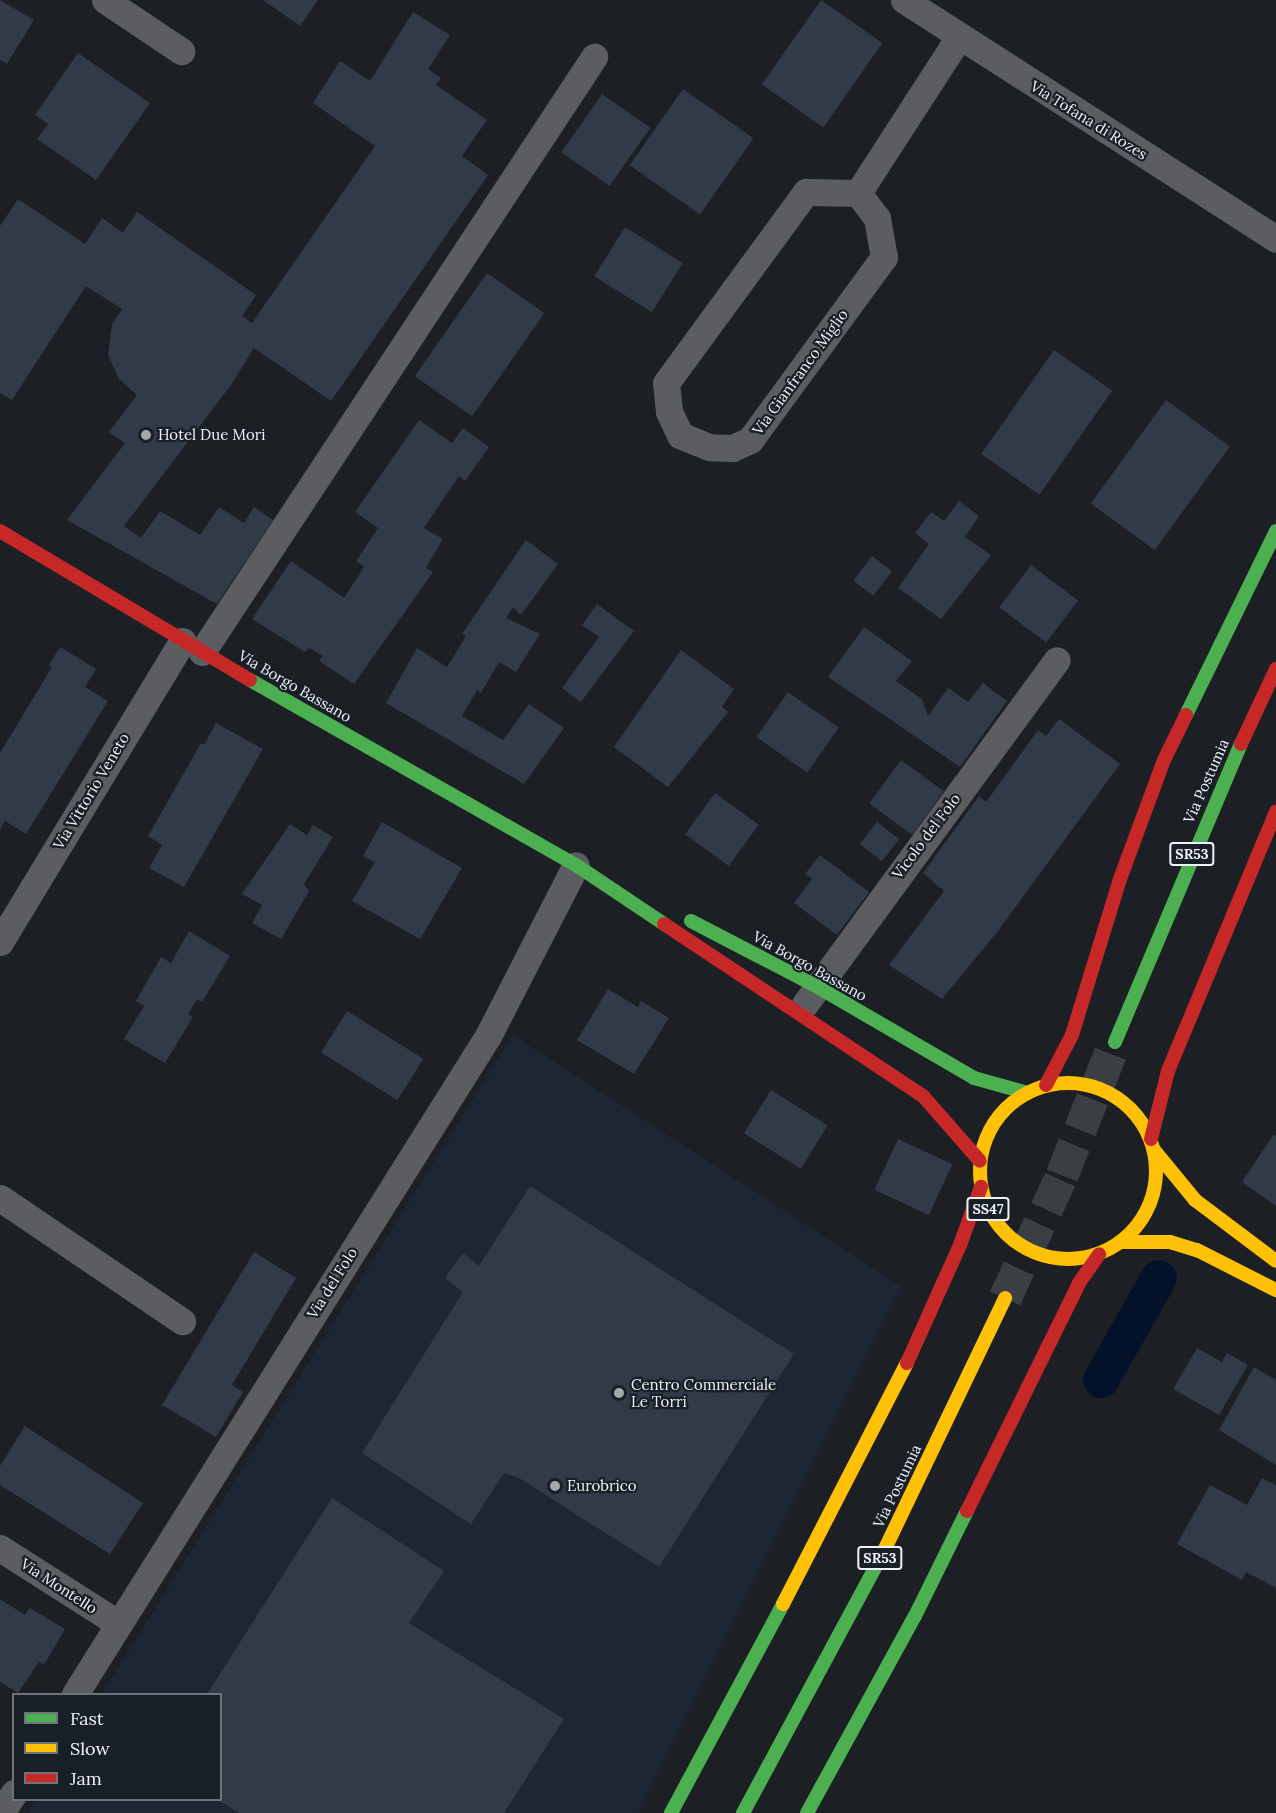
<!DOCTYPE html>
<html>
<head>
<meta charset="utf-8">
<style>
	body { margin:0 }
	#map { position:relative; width:1276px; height:1813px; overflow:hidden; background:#1c1f24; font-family:Lora,serif }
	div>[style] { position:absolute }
	.built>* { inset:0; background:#1d2733 }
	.canal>* { height:36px; margin:-18px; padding:0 18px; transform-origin:18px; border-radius:18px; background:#031129 }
	.building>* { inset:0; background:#313a47; transform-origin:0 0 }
	.highway-tunnel>* { height:33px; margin-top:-16.5px; transform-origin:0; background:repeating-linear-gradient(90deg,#3b3f44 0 33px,transparent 0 49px) }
	.street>* { height:27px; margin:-13.5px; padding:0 13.5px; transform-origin:13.5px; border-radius:13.5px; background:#5b5d60 }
	.fast>* { height:14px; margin:-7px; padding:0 7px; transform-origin:7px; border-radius:7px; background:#4caf50 }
	.slow>* { height:14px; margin:-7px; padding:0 7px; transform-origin:7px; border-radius:7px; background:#ffc107 }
	.slow>.ring { margin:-7px; padding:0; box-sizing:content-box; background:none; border:14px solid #ffc107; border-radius:50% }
	.jam>* { height:14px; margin:-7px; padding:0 7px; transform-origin:7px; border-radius:7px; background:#c62828 }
	.dots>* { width:16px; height:16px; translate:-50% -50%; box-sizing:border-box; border:3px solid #181f27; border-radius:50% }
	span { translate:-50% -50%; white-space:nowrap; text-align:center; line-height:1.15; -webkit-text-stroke:4.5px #181f27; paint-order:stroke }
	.shield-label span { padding:2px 4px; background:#181f27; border:2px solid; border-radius:4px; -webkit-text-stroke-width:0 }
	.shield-label { font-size:14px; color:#edf2f7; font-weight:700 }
	.street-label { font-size:15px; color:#edf2f7 }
	.poi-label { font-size:15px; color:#edf2f7 }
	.left { translate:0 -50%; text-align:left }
	.legend { position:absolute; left:12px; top:1693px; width:210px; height:108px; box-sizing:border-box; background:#181f27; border:2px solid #6d737a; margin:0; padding:8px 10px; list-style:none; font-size:18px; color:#edf2f7 }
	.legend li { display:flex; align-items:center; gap:12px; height:30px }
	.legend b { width:30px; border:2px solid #6d737a }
</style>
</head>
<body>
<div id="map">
	<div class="built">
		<i style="clip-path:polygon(513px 1035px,902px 1287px,639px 1813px,28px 1813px,36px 1800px,220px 1800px,220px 1694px,102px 1694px)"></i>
	</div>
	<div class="canal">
		<i style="left:1101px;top:1380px;width:117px;rotate:-60.4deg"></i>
	</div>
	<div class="building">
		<i style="clip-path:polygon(0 0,34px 20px,7px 64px,0 60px)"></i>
		<i style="clip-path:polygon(263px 0,318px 0,300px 26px)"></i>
		<i style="left:821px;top:0;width:75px;height:103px;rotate:35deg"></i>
		<i style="clip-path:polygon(413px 12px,450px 35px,428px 69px,441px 78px,436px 85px,487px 120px,462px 156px,488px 175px,331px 401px,254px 348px,231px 385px,124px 526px,141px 538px,160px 511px,200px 535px,219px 507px,244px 523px,254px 507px,273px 520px,217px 604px,67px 520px,125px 443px,109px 432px,137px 395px,119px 379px,108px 355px,112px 324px,122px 309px,86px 286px,12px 400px,0 393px,0 226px,18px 199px,85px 244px,102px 218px,123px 233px,137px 212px,256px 295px,242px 316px,252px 323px,375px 146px,313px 103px,340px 61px,370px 81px)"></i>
		<i style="clip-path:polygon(78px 53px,150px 103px,96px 180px,37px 139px,48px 124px,35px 115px)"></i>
		<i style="left:683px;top:89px;width:86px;height:93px;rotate:35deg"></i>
		<i style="left:602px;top:94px;width:59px;height:71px;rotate:35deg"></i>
		<i style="left:625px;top:227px;width:68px;height:58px;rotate:32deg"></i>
		<i style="left:487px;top:273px;width:70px;height:126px;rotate:35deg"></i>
		<i style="left:1054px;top:350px;width:71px;height:127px;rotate:35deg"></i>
		<i style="left:1166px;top:400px;width:79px;height:128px;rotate:36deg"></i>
		<i style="clip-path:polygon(419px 420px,452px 443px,463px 428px,489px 447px,465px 481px,459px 476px,424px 528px,443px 539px,426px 568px,433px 572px,354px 684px,319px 661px,323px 656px,309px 648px,305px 652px,252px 619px,291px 561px,344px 598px,364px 567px,356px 561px,378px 528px,355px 512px)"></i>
		<i style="clip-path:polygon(959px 501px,979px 516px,965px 537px,991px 555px,941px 619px,898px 588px,929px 544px,915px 533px,931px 512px,944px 521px)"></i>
		<i style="clip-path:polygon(526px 540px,558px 564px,521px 615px,513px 607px,506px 618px,540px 634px,516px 672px,499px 662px,481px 693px,477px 690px,462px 716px,503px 740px,529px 704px,564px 728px,524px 784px,386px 703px,417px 648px,447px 667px,466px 636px,462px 634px)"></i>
		<i style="left:872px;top:556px;width:25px;height:31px;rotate:37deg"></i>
		<i style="left:1031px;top:565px;width:59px;height:53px;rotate:37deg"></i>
		<i style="clip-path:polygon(597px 604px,634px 631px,581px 702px,562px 688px,599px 637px,582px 625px)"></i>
		<i style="clip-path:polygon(864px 627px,912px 661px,896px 681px,922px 699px,928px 716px,948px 688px,968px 702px,983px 683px,1007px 701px,960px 767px,828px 677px)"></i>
		<i style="clip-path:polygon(60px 647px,96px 669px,85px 687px,108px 701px,26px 834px,5px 821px,0 830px,0 753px,52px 667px,49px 665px)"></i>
		<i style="clip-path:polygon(681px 650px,734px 689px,722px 707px,728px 712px,668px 787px,614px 747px)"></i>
		<i style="left:788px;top:692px;width:62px;height:55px;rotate:35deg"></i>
		<i style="clip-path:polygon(1059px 719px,1120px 764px,998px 931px,942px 999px,889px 965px,944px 891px,923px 873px,979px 796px,986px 802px,1038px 730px,1046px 736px)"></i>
		<i style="clip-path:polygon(216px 723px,263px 749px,184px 887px,149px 868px,162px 845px,148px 836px,201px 743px,204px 745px)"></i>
		<i style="left:901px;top:760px;width:53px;height:54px;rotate:36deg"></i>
		<i style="left:715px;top:793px;width:54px;height:51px;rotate:36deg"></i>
		<i style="clip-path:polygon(382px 822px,462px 868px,420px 939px,352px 901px,375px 862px,363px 856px)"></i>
		<i style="left:877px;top:822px;width:28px;height:28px;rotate:38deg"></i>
		<i style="clip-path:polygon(290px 824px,307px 835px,313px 825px,333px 837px,304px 884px,309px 891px,281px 939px,252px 923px,262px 905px,242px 894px)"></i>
		<i style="clip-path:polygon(820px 855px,869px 892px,837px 935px,794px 903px,812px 879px,805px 874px)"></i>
		<i style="clip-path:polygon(189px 931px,230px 956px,202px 1002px,197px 999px,188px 1014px,193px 1017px,165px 1063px,124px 1039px,144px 1006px,136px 1001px,161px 957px,171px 963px)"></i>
		<i style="clip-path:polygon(608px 989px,638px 1007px,641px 1001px,669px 1018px,634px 1074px,577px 1040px)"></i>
		<i style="left:347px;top:1011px;width:90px;height:49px;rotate:32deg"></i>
		<i style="left:771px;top:1090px;width:67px;height:51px;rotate:32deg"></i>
		<i style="clip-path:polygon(1274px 1134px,1276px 1136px,1276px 1206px,1242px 1182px)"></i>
		<i style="left:898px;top:1139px;width:60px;height:56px;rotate:25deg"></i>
		<i style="clip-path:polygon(530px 1186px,794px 1354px,659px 1567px,519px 1478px,504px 1473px,471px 1524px,362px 1453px,463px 1292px,445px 1278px,463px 1253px,479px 1266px)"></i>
		<i style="clip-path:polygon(254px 1252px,296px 1278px,232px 1385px,243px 1392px,216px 1437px,162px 1405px)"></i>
		<i style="clip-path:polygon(1197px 1348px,1222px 1362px,1227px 1353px,1248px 1365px,1219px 1415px,1173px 1389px)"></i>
		<i style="clip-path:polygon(1254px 1367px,1276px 1380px,1276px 1465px,1219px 1430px)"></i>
		<i style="clip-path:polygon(25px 1426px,143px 1503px,110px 1554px,0 1485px,0 1466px)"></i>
		<i style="clip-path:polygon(1262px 1478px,1276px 1485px,1276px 1588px,1246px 1572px,1242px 1580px,1177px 1544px,1210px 1485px,1247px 1505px)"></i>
		<i style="clip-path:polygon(332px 1498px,444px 1571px,409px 1623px,564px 1719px,504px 1813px,239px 1813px,220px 1801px,220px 1694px,207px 1694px)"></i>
		<i style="clip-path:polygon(0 1599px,25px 1615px,30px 1608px,65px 1629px,44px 1665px,39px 1662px,18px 1693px,0 1682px)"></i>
	</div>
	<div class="highway-tunnel">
		<i style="left:1005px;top:1298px;width:136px;rotate:-65.1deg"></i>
		<i style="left:1062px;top:1175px;width:143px;rotate:-68.3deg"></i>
	</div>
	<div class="street">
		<i style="left:105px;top:0;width:92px;rotate:33.9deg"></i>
		<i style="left:904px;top:0;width:442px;rotate:32.7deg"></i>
		<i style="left:806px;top:192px;width:52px;rotate:1.1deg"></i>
		<i style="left:858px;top:193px;width:31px;rotate:53deg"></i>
		<i style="left:877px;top:218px;width:40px;rotate:80deg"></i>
		<i style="left:884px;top:257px;width:227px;rotate:126.2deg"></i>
		<i style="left:750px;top:440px;width:19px;rotate:155deg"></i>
		<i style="left:733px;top:448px;width:24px;rotate:-178deg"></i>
		<i style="left:709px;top:447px;width:31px;rotate:-158deg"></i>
		<i style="left:680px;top:435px;width:26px;rotate:-115deg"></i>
		<i style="left:669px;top:411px;width:28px;rotate:-96deg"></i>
		<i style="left:666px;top:383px;width:237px;rotate:-53.8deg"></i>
		<i style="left:858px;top:193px;width:186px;rotate:-57.1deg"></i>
		<i style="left:202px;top:652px;width:713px;rotate:-56.62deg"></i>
		<i style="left:0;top:942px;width:352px;rotate:-58.8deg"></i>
		<i style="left:805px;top:1004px;width:426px;rotate:-53.8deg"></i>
		<i style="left:0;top:1198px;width:220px;rotate:34.1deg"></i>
		<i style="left:0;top:1548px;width:141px;rotate:32.6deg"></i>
		<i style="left:75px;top:1694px;width:777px;rotate:-57.89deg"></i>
		<i style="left:488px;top:1036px;width:192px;rotate:-62.8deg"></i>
		<i style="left:1px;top:1813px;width:24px;rotate:-57deg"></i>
	</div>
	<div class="fast">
		<i style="left:250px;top:680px;width:375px;rotate:29.6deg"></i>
		<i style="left:576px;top:865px;width:106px;rotate:33.8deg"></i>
		<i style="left:1186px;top:715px;width:205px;rotate:-63.9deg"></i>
		<i style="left:691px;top:921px;width:141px;rotate:27.5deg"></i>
		<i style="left:816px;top:986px;width:183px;rotate:30.2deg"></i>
		<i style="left:974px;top:1078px;width:56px;rotate:15.5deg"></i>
		<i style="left:1115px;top:1042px;width:324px;rotate:-67.1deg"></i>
		<i style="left:671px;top:1813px;width:237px;rotate:-61.8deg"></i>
		<i style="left:743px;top:1813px;width:293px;rotate:-61.7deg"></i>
		<i style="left:807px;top:1813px;width:225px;rotate:-61.3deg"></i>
		<i style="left:915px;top:1616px;width:117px;rotate:-63.7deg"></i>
	</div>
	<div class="slow">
		<i class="ring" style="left:980px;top:1083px;width:162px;height:162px"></i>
		<i style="left:1154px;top:1150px;width:65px;rotate:50.6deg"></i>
		<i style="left:1195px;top:1200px;width:101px;rotate:37deg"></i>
		<i style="left:1120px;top:1242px;width:50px"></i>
		<i style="left:1170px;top:1242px;width:28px;rotate:17deg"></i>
		<i style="left:1197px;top:1250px;width:89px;rotate:26.9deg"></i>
		<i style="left:882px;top:1555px;width:285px;rotate:-64.4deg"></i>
		<i style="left:783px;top:1604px;width:271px;rotate:-62.8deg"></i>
	</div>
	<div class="jam">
		<i style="left:0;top:531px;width:291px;rotate:30.8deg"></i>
		<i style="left:1241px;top:744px;width:83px;rotate:-65deg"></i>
		<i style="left:664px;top:924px;width:311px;rotate:33.6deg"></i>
		<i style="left:923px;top:1096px;width:86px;rotate:48.8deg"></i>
		<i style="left:1046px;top:1085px;width:56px;rotate:-62.5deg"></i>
		<i style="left:1072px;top:1035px;width:163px;rotate:-72.9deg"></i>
		<i style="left:1120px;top:879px;width:127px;rotate:-69.7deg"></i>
		<i style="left:1164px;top:760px;width:50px;rotate:-63.9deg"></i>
		<i style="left:1151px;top:1139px;width:70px;rotate:-76deg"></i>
		<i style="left:1168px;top:1071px;width:281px;rotate:-67.4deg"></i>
		<i style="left:907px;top:1363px;width:129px;rotate:-65.8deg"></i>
		<i style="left:960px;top:1245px;width:62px;rotate:-70.1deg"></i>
		<i style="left:967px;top:1511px;width:254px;rotate:-63.8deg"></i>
		<i style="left:1079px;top:1283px;width:35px;rotate:-55deg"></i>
	</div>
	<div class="dots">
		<i style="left:146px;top:435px;background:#a4a8ad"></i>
		<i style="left:619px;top:1393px;background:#a4a8ad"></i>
		<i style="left:555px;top:1486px;background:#a4a8ad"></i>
	</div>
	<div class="shield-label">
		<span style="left:1192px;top:854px">SR53</span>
		<span style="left:988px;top:1209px">SS47</span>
		<span style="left:880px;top:1558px">SR53</span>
	</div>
	<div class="street-label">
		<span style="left:1089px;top:120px;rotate:32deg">Via Tofana di Rozes</span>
		<span style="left:800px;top:372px;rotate:-54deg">Via Gianfranco Miglio</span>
		<span style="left:295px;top:686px;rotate:30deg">Via Borgo Bassano</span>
		<span style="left:1206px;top:781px;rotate:-66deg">Via Postumia</span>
		<span style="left:91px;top:791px;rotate:-59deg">Via Vittorio Veneto</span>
		<span style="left:926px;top:836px;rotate:-53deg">Vicolo del Folo</span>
		<span style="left:810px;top:966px;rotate:29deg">Via Borgo Bassano</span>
		<span style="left:332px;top:1283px;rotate:-58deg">Via del Folo</span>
		<span style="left:897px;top:1486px;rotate:-64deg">Via Postumia</span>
		<span style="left:59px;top:1586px;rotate:33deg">Via Montello</span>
	</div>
	<div class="poi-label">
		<span class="left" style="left:158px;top:435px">Hotel Due Mori</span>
		<span class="left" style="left:631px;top:1393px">Centro Commerciale<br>Le Torri</span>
		<span class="left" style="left:567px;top:1486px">Eurobrico</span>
	</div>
	<ul class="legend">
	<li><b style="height:8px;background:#4caf50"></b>Fast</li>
	<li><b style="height:8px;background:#ffc107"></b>Slow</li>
	<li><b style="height:8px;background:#c62828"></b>Jam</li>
	</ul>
</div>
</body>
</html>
